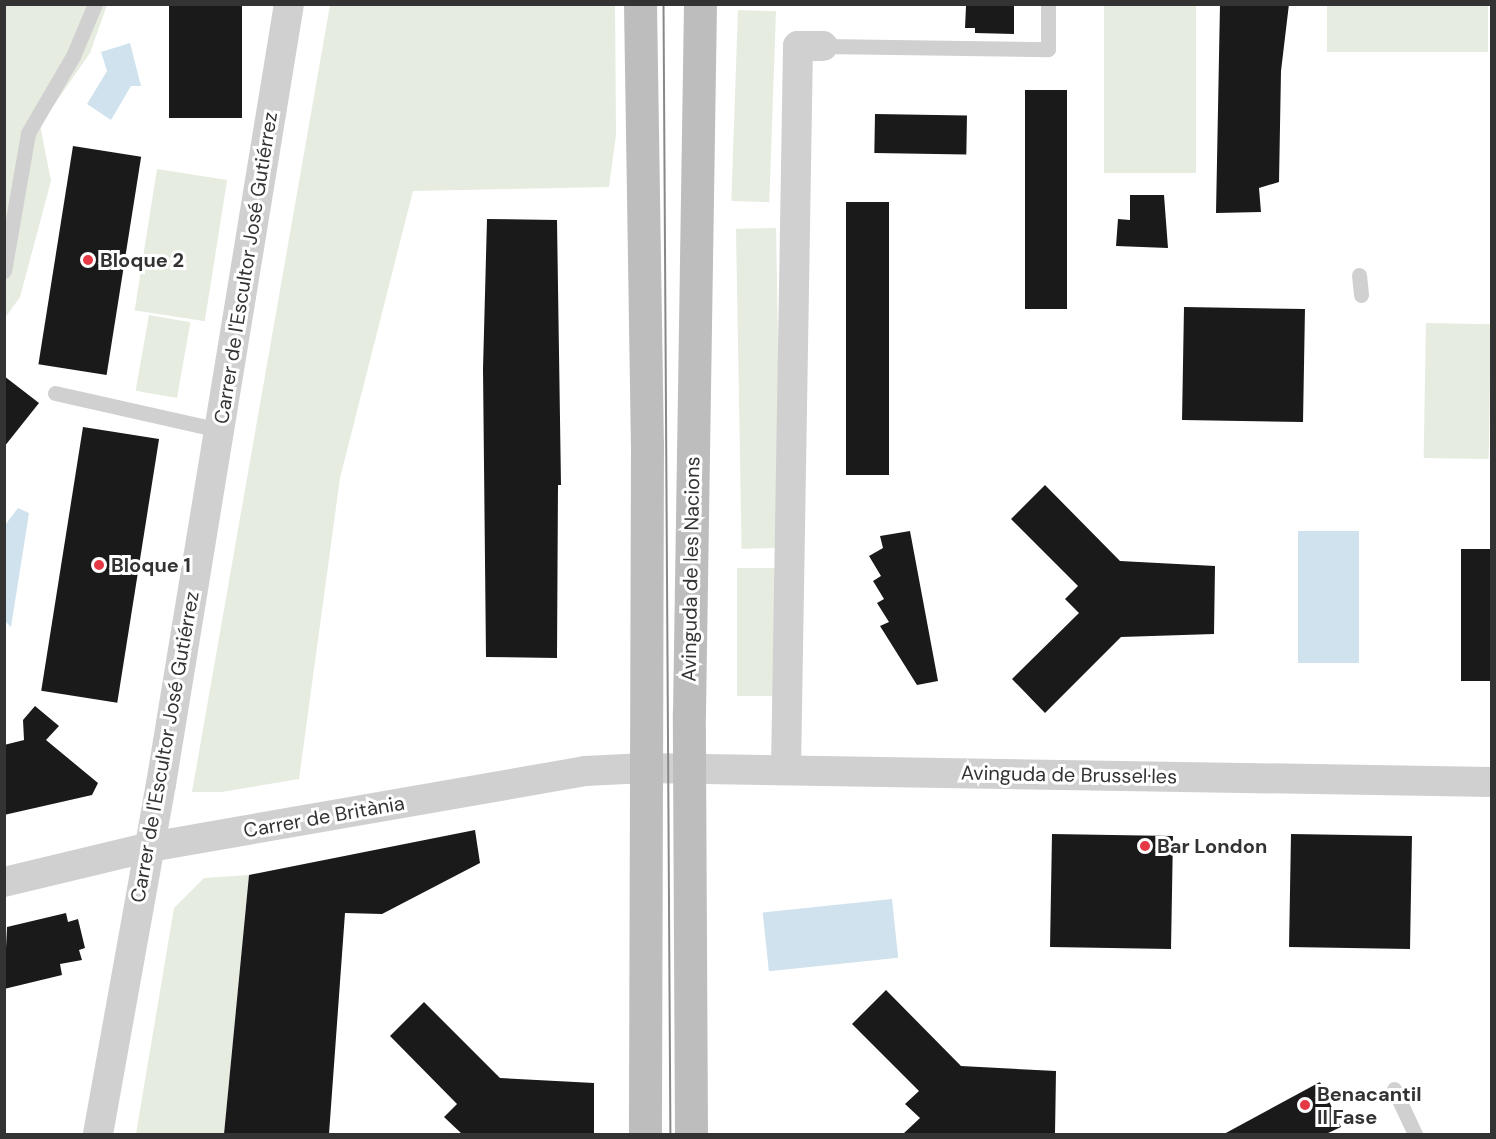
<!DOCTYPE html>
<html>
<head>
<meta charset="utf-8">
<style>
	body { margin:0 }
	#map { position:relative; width:1496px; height:1139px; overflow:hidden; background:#fff; font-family:"DM Sans",sans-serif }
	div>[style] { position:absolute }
	.green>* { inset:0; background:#e6ecdf; transform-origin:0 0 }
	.water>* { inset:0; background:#cfe2ee; transform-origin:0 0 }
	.building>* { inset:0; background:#1a1a1a; transform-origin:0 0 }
	.lane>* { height:15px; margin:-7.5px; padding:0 7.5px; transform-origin:7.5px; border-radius:7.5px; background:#d0d0d0 }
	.street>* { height:30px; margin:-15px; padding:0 15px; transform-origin:15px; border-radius:15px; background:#d0d0d0 }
	.secondary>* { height:33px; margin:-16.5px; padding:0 16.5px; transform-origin:16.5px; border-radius:16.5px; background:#bdbdbd }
	.tram>* { height:1.5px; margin:-0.75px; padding:0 0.75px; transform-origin:0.75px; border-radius:0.75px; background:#888 }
	.dots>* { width:16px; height:16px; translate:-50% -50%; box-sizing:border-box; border:3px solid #fff; border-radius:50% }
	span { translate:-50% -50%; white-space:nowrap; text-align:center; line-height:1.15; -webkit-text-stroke:6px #fff; paint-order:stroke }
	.poi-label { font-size:20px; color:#333; font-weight:700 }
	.left { translate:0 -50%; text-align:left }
	.street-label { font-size:20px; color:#333 }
	.frame { position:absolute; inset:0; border:6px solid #333; pointer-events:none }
</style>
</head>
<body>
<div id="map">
	<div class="green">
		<i style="clip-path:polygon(5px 5px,107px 5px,90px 53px,40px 125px,51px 181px,20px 297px,5px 318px)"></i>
		<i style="clip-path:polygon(330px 5px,615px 5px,616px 135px,609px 187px,413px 191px,340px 478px,299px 779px,222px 792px,192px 792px)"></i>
		<i style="left:1104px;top:5px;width:92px;height:168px"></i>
		<i style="left:1327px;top:5px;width:161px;height:47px"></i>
		<i style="left:738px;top:10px;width:38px;height:191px;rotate:2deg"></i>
		<i style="left:157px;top:169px;width:71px;height:143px;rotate:9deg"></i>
		<i style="left:776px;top:228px;width:320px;height:40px;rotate:89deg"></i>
		<i style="left:149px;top:315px;width:42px;height:77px;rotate:10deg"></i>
		<i style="left:1426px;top:323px;width:65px;height:135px;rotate:1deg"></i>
		<i style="left:737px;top:568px;width:43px;height:128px"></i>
		<i style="clip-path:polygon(249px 875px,224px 1134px,136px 1134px,174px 908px,204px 878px)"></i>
	</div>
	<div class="water">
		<i style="clip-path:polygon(130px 43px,141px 86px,131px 86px,111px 120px,87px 104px,107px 71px,101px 52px)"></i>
		<i style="clip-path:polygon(18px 508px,29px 513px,11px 627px,5px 621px,5px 525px)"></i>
		<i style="left:1298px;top:531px;width:61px;height:132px"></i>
		<i style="left:892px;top:899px;width:59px;height:130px;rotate:84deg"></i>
	</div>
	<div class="building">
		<i style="left:169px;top:4px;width:73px;height:114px"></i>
		<i style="clip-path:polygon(973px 4px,1014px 4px,1014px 34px,975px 33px,975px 28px,965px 28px,966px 6px)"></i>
		<i style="clip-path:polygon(1220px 4px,1289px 4px,1281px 71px,1279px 182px,1259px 188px,1261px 212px,1216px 213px)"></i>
		<i style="left:1067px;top:90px;width:219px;height:42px;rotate:90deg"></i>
		<i style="left:875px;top:114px;width:92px;height:39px;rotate:1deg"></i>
		<i style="left:73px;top:146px;width:69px;height:221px;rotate:9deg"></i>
		<i style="clip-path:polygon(1130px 195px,1164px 195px,1168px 248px,1116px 246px,1118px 219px,1130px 220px)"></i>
		<i style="left:846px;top:202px;width:43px;height:273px"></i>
		<i style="clip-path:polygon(487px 219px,557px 220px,561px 485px,558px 485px,557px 658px,486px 657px,483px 369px)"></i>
		<i style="left:1184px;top:307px;width:121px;height:113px;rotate:1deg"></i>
		<i style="clip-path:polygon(4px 376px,39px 403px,4px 447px)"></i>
		<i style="left:83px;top:427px;width:77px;height:267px;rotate:9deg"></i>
		<i style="clip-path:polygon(1045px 485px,1120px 561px,1215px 566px,1214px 634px,1121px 637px,1045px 713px,1012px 679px,1079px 613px,1065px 599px,1078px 586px,1011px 519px)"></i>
		<i style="clip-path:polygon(910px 531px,938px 681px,917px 685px,880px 626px,889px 622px,877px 603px,884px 599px,873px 581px,881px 576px,869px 556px,883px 548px,880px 536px)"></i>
		<i style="left:1461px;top:549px;width:30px;height:132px"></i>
		<i style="clip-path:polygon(35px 706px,59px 726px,46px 740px,98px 783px,92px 795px,4px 815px,4px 745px,24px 740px,23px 720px)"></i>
		<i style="clip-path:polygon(475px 830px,480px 863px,382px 914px,345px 913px,329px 1134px,224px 1134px,249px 875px)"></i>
		<i style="left:1052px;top:834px;width:121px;height:113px;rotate:1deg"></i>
		<i style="left:1291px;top:834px;width:121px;height:113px;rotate:1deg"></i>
		<i style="clip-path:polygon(66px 913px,68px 922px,78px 919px,85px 948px,79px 950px,82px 960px,60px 964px,62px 975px,4px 989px,7px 927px)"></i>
		<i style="clip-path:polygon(886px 990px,961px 1066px,1056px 1071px,1055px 1134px,903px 1134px,920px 1118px,905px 1104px,919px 1091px,852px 1024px)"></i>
		<i style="clip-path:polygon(424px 1002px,500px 1078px,594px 1083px,594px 1134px,462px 1134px,444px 1117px,457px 1104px,390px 1036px)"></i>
		<i style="clip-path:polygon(1320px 1082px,1341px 1127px,1326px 1134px,1224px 1134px)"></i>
	</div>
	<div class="lane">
		<i style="left:823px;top:46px;width:225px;rotate:0.8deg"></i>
		<i style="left:1048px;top:49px;width:45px;rotate:-90deg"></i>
		<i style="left:4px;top:271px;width:140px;rotate:-80.1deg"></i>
		<i style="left:28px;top:133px;width:89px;rotate:-59.7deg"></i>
		<i style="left:73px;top:56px;width:56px;rotate:-67.1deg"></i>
		<i style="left:1359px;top:275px;width:20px;rotate:84deg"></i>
		<i style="left:55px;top:393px;width:168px;rotate:12.7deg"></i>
		<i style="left:1394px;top:1089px;width:50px;rotate:65deg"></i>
	</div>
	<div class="street">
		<i style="left:786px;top:770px;width:724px;rotate:-89.05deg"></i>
		<i style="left:798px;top:46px;width:25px"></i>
		<i style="left:4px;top:882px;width:150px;rotate:-13.5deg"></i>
		<i style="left:150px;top:847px;width:442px;rotate:-9.9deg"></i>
		<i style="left:585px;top:771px;width:61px;rotate:-2.8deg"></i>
		<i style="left:646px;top:768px;width:846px;rotate:0.95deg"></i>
		<i style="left:98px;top:1134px;width:356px;rotate:-79.8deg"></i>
		<i style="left:161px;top:784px;width:790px;rotate:-80.68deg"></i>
	</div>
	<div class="secondary">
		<i style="left:640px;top:4px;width:440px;rotate:89.1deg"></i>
		<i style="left:647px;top:444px;width:690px;rotate:90.17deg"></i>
		<i style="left:691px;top:1134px;width:422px;rotate:-90.3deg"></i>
		<i style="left:689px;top:712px;width:708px;rotate:-89.11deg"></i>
	</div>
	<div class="tram">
		<i style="left:664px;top:4px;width:1130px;rotate:89.65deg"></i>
	</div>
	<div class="dots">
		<i style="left:88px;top:260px;background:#e63946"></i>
		<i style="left:99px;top:565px;background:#e63946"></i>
		<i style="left:1145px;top:846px;background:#e63946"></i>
		<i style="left:1305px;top:1105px;background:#e63946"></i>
	</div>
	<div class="poi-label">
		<span class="left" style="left:100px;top:260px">Bloque 2</span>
		<span class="left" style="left:111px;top:565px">Bloque 1</span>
		<span class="left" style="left:1157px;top:846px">Bar London</span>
		<span class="left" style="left:1317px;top:1106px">Benacantil<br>II Fase</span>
	</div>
	<div class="street-label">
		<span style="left:246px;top:268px;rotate:-81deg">Carrer de l'Escultor José Gutiérrez</span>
		<span style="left:691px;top:569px;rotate:-89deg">Avinguda de les Nacions</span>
		<span style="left:165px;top:747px;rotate:-80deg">Carrer de l'Escultor José Gutiérrez</span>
		<span style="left:1069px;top:775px;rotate:1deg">Avinguda de Brussel·les</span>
		<span style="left:324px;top:817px;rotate:-10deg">Carrer de Britània</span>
	</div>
	<div class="frame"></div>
</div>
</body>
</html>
